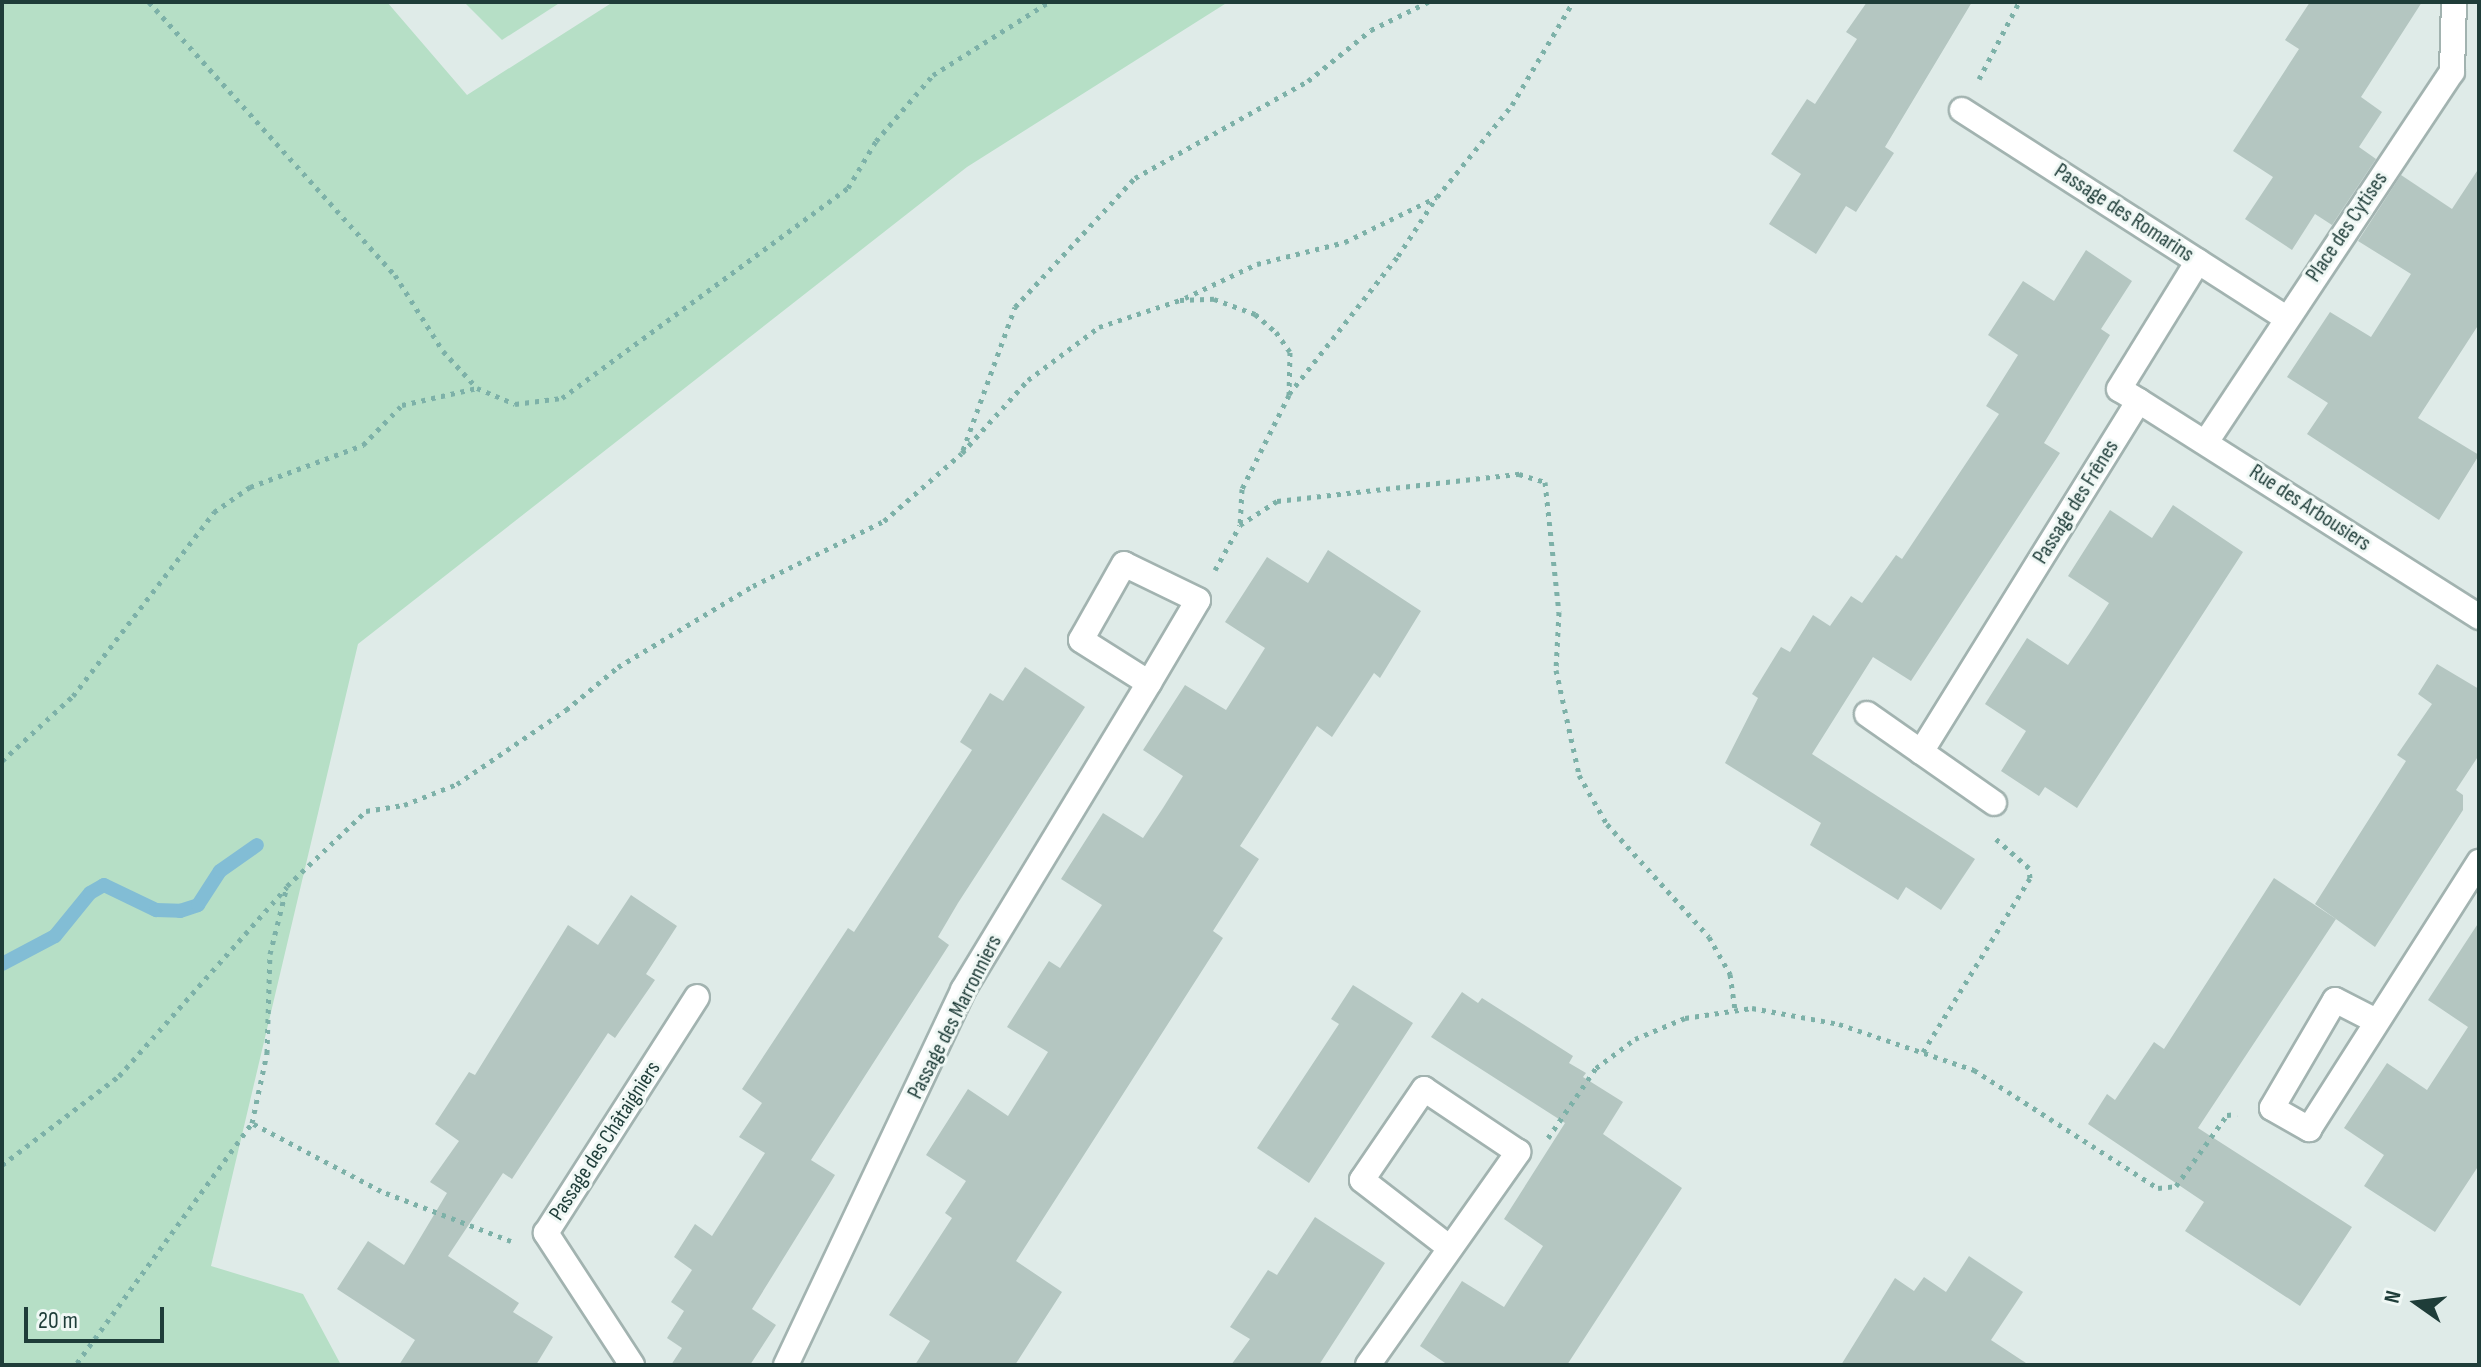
<!DOCTYPE html>
<html>
<head>
<meta charset="utf-8">
<style>
	body { margin:0 }
	#map { position:relative; width:2481px; height:1367px; overflow:hidden; background:#dfebe8; font-family:"Sofia Sans Condensed",sans-serif }
	div>[style] { position:absolute }
	.green>* { inset:0; background:#b6dfc6 }
	.stream>* { height:14px; margin:-7px; padding:0 7px; transform-origin:7px; border-radius:7px; background:#82bdd5 }
	.building>* { inset:0; background:#b4c6c1 }
	.path>* { height:5px; margin-top:-2.5px; transform-origin:0; background:repeating-linear-gradient(90deg,#7db1a8 0 4px,transparent 0 10px) }
	.roads { filter:drop-shadow(2px 0 #a2b3b0) drop-shadow(-2px 0 #a2b3b0) drop-shadow(0 2px #a2b3b0) drop-shadow(0 -2px #a2b3b0) }
	.minor>* { height:24px; margin:-12px; padding:0 12px; transform-origin:12px; border-radius:12px; background:#fff }
	span { translate:-50% -50%; white-space:nowrap; text-align:center; line-height:1.15; -webkit-text-stroke:6px #f0f8f5; paint-order:stroke }
	.street-label { font-size:22px; color:#1f3d39 }
	.frame { position:absolute; inset:0; border:4px solid #1f3d39; pointer-events:none }
	.north { position:absolute; left:2377px; top:1263px; width:80px; height:80px; -webkit-text-stroke:6px #f0f8f5; paint-order:stroke; rotate:284deg; font-size:22px; font-weight:700; line-height:32px; text-align:center; color:#1f3d39 }
	.north::after { content:''; display:block; margin:auto; width:28px; height:36px; background:#1f3d39; clip-path:polygon(50% 0,100% 100%,50% 72%,0 100%) }
	.scale { position:absolute; left:24px; top:1307px; width:140px; height:36px; box-sizing:border-box; border:4px solid #1f3d39; border-top:0; padding-left:10px; font-size:24px; line-height:28px; white-space:nowrap; color:#1f3d39; -webkit-text-stroke:6px #f0f8f5; paint-order:stroke }
</style>
</head>
<body>
<div id="map">
	<div class="green">
		<i style="clip-path:polygon(2px 2px,387px 2px,467px 95px,613px 2px,1228px 2px,967px 167px,358px 644px,211px 1266px,303px 1294px,341px 1365px,2px 1365px)"></i>
		<i style="clip-path:polygon(464px 2px,561px 2px,502px 40px)"></i>
	</div>
	<div class="stream">
		<i style="left:2px;top:964px;width:60px;rotate:-27.8deg"></i>
		<i style="left:55px;top:936px;width:55px;rotate:-50.9deg"></i>
		<i style="left:90px;top:893px;width:16px;rotate:-30deg"></i>
		<i style="left:104px;top:885px;width:58px;rotate:25.7deg"></i>
		<i style="left:156px;top:910px;width:24px;rotate:2deg"></i>
		<i style="left:180px;top:911px;width:19px;rotate:-18deg"></i>
		<i style="left:198px;top:905px;width:40px;rotate:-57.1deg"></i>
		<i style="left:220px;top:871px;width:45px;rotate:-35.1deg"></i>
	</div>
	<div class="building">
		<i style="clip-path:polygon(1867px 2px,1972px 2px,1885px 147px,1894px 153px,1856px 212px,1846px 206px,1816px 254px,1769px 224px,1801px 174px,1771px 154px,1807px 99px,1815px 104px,1857px 39px,1846px 32px)"></i>
		<i style="clip-path:polygon(2310px 2px,2422px 2px,2361px 97px,2382px 112px,2359px 147px,2376px 159px,2332px 225px,2315px 214px,2292px 250px,2245px 219px,2273px 177px,2233px 151px,2299px 49px,2285px 40px)"></i>
		<i style="clip-path:polygon(2479px 168px,2479px 324px,2418px 418px,2479px 455px,2439px 520px,2307px 434px,2328px 403px,2287px 377px,2330px 312px,2371px 337px,2411px 274px,2358px 241px,2401px 175px,2452px 209px)"></i>
		<i style="clip-path:polygon(2086px 250px,2132px 281px,2101px 329px,2110px 335px,2044px 443px,2060px 453px,1911px 681px,1873px 657px,1812px 754px,1975px 859px,1941px 910px,1906px 887px,1898px 900px,1810px 845px,1821px 823px,1725px 763px,1758px 698px,1752px 694px,1781px 647px,1790px 652px,1813px 615px,1830px 626px,1851px 596px,1862px 603px,1896px 555px,1902px 559px,1999px 414px,1986px 406px,2018px 355px,1988px 335px,2023px 281px,2054px 301px)"></i>
		<i style="clip-path:polygon(2173px 505px,2243px 552px,2077px 808px,2045px 787px,2039px 796px,2001px 771px,2026px 731px,1985px 704px,2027px 638px,2068px 665px,2089px 634px,2109px 603px,2068px 576px,2110px 510px,2152px 538px)"></i>
		<i style="clip-path:polygon(1328px 550px,1421px 611px,1380px 678px,1374px 673px,1332px 737px,1317px 726px,1240px 846px,1259px 859px,1213px 931px,1223px 938px,1016px 1261px,1062px 1292px,1015px 1365px,915px 1365px,930px 1341px,889px 1315px,952px 1218px,945px 1213px,966px 1181px,926px 1155px,968px 1089px,1008px 1116px,1048px 1052px,1007px 1027px,1049px 961px,1060px 968px,1102px 905px,1061px 879px,1103px 813px,1143px 838px,1163px 808px,1183px 776px,1143px 750px,1185px 685px,1226px 710px,1245px 680px,1265px 648px,1225px 622px,1267px 557px,1308px 583px)"></i>
		<i style="clip-path:polygon(2437px 664px,2479px 689px,2479px 755px,2456px 790px,2463px 795px,2463px 810px,2375px 947px,2315px 904px,2406px 761px,2397px 755px,2432px 704px,2418px 694px)"></i>
		<i style="clip-path:polygon(1025px 667px,1085px 707px,958px 903px,938px 937px,949px 945px,811px 1160px,835px 1175px,752px 1309px,776px 1325px,750px 1365px,671px 1365px,682px 1348px,667px 1338px,684px 1311px,671px 1302px,692px 1270px,674px 1257px,695px 1224px,712px 1236px,765px 1153px,739px 1137px,762px 1103px,742px 1089px,848px 928px,854px 932px,972px 750px,960px 742px,990px 693px,1003px 701px)"></i>
		<i style="clip-path:polygon(2274px 878px,2336px 919px,2198px 1128px,2352px 1227px,2300px 1306px,2185px 1231px,2204px 1202px,2088px 1124px,2107px 1094px,2115px 1100px,2154px 1042px,2164px 1049px)"></i>
		<i style="clip-path:polygon(631px 895px,677px 926px,646px 974px,655px 980px,615px 1038px,608px 1033px,512px 1179px,503px 1173px,448px 1256px,519px 1303px,513px 1312px,553px 1337px,536px 1365px,399px 1365px,415px 1340px,337px 1289px,368px 1241px,404px 1265px,447px 1193px,430px 1182px,459px 1141px,435px 1124px,469px 1072px,475px 1075px,568px 925px,598px 945px)"></i>
		<i style="clip-path:polygon(2479px 922px,2479px 1165px,2435px 1232px,2364px 1186px,2384px 1155px,2344px 1128px,2387px 1063px,2427px 1090px,2468px 1027px,2428px 1000px)"></i>
		<i style="clip-path:polygon(1353px 985px,1413px 1023px,1309px 1183px,1257px 1148px,1339px 1024px,1331px 1019px)"></i>
		<i style="clip-path:polygon(1462px 992px,1478px 1003px,1482px 998px,1573px 1056px,1569px 1063px,1586px 1073px,1583px 1077px,1623px 1102px,1603px 1134px,1682px 1188px,1567px 1365px,1448px 1365px,1420px 1346px,1462px 1281px,1504px 1307px,1543px 1246px,1504px 1219px,1565px 1123px,1431px 1037px)"></i>
		<i style="clip-path:polygon(1315px 1217px,1385px 1263px,1319px 1365px,1231px 1365px,1250px 1339px,1230px 1327px,1268px 1270px,1277px 1275px)"></i>
		<i style="clip-path:polygon(1969px 1256px,2023px 1292px,1991px 1340px,2029px 1365px,1841px 1365px,1895px 1278px,1914px 1291px,1924px 1277px,1946px 1292px)"></i>
	</div>
	<div class="path">
		<i style="left:149px;top:2px;width:367px;rotate:48deg"></i>
		<i style="left:395px;top:275px;width:90px;rotate:57.7deg"></i>
		<i style="left:443px;top:351px;width:50px;rotate:47.4deg"></i>
		<i style="left:1979px;top:79px;width:87px;rotate:-62.5deg"></i>
		<i style="left:1185px;top:298px;width:80px;rotate:-25.3deg"></i>
		<i style="left:1257px;top:264px;width:91px;rotate:-14deg"></i>
		<i style="left:1345px;top:242px;width:102px;rotate:-26.1deg"></i>
		<i style="left:1437px;top:197px;width:119px;rotate:-50.8deg"></i>
		<i style="left:1512px;top:105px;width:120px;rotate:-59.4deg"></i>
		<i style="left:1289px;top:394px;width:176px;rotate:-51.7deg"></i>
		<i style="left:1398px;top:256px;width:69px;rotate:-56.8deg"></i>
		<i style="left:963px;top:450px;width:152px;rotate:-70deg"></i>
		<i style="left:1015px;top:307px;width:176px;rotate:-47.1deg"></i>
		<i style="left:1135px;top:178px;width:198px;rotate:-29.3deg"></i>
		<i style="left:1308px;top:81px;width:81px;rotate:-39deg"></i>
		<i style="left:1371px;top:30px;width:64px;rotate:-26.2deg"></i>
		<i style="left:1215px;top:570px;width:51px;rotate:-60.9deg"></i>
		<i style="left:1240px;top:525px;width:44px;rotate:-33deg"></i>
		<i style="left:1277px;top:501px;width:244px;rotate:-6.4deg"></i>
		<i style="left:1519px;top:474px;width:27px;rotate:17deg"></i>
		<i style="left:1545px;top:482px;width:131px;rotate:83.9deg"></i>
		<i style="left:1559px;top:612px;width:58px;rotate:93deg"></i>
		<i style="left:1556px;top:670px;width:107px;rotate:77.6deg"></i>
		<i style="left:1579px;top:775px;width:56px;rotate:60.3deg"></i>
		<i style="left:1607px;top:824px;width:152px;rotate:47.9deg"></i>
		<i style="left:1709px;top:937px;width:43px;rotate:60.4deg"></i>
		<i style="left:1730px;top:974px;width:36px;rotate:82deg"></i>
		<i style="left:2px;top:761px;width:96px;rotate:-42.5deg"></i>
		<i style="left:73px;top:696px;width:232px;rotate:-52.5deg"></i>
		<i style="left:214px;top:512px;width:44px;rotate:-34.8deg"></i>
		<i style="left:250px;top:487px;width:121px;rotate:-20.4deg"></i>
		<i style="left:363px;top:445px;width:56px;rotate:-45.7deg"></i>
		<i style="left:402px;top:405px;width:77px;rotate:-12.8deg"></i>
		<i style="left:477px;top:388px;width:41px;rotate:22.8deg"></i>
		<i style="left:515px;top:404px;width:47px;rotate:-7.3deg"></i>
		<i style="left:562px;top:398px;width:355px;rotate:-36.3deg"></i>
		<i style="left:848px;top:188px;width:55px;rotate:-59.2deg"></i>
		<i style="left:876px;top:141px;width:87px;rotate:-49.2deg"></i>
		<i style="left:933px;top:75px;width:137px;rotate:-32.2deg"></i>
		<i style="left:1923px;top:1052px;width:204px;rotate:-58.4deg"></i>
		<i style="left:2030px;top:878px;width:10px;rotate:-96deg"></i>
		<i style="left:2029px;top:868px;width:44px;rotate:-138.7deg"></i>
		<i style="left:1548px;top:1138px;width:85px;rotate:-55.6deg"></i>
		<i style="left:1596px;top:1068px;width:49px;rotate:-36.6deg"></i>
		<i style="left:1635px;top:1039px;width:54px;rotate:-22.8deg"></i>
		<i style="left:1685px;top:1018px;width:68px;rotate:-8.5deg"></i>
		<i style="left:1752px;top:1008px;width:88px;rotate:10.4deg"></i>
		<i style="left:1839px;top:1024px;width:143px;rotate:18.8deg"></i>
		<i style="left:1974px;top:1070px;width:219px;rotate:32.7deg"></i>
		<i style="left:2158px;top:1188px;width:18px;rotate:-6deg"></i>
		<i style="left:2176px;top:1186px;width:87px;rotate:-54.3deg"></i>
		<i style="left:2227px;top:1115px;width:10px;rotate:-6deg"></i>
		<i style="left:2px;top:1165px;width:147px;rotate:-37.3deg"></i>
		<i style="left:119px;top:1076px;width:253px;rotate:-48.4deg"></i>
		<i style="left:511px;top:1241px;width:139px;rotate:-159deg"></i>
		<i style="left:381px;top:1191px;width:146px;rotate:-152.2deg"></i>
		<i style="left:252px;top:1123px;width:72px;rotate:-77.9deg"></i>
		<i style="left:267px;top:1053px;width:99px;rotate:-88.3deg"></i>
		<i style="left:270px;top:954px;width:70px;rotate:-76deg"></i>
		<i style="left:287px;top:886px;width:109px;rotate:-43.5deg"></i>
		<i style="left:366px;top:811px;width:38px;rotate:-9deg"></i>
		<i style="left:404px;top:805px;width:57px;rotate:-21.6deg"></i>
		<i style="left:457px;top:784px;width:132px;rotate:-34.2deg"></i>
		<i style="left:566px;top:710px;width:67px;rotate:-39.6deg"></i>
		<i style="left:618px;top:667px;width:157px;rotate:-31deg"></i>
		<i style="left:753px;top:586px;width:146px;rotate:-26.4deg"></i>
		<i style="left:884px;top:521px;width:103px;rotate:-41.1deg"></i>
		<i style="left:962px;top:453px;width:98px;rotate:-47.9deg"></i>
		<i style="left:1028px;top:380px;width:89px;rotate:-36.7deg"></i>
		<i style="left:1099px;top:327px;width:85px;rotate:-18.4deg"></i>
		<i style="left:1180px;top:300px;width:34px;rotate:-2deg"></i>
		<i style="left:1214px;top:299px;width:44px;rotate:20.1deg"></i>
		<i style="left:1255px;top:314px;width:28px;rotate:41deg"></i>
		<i style="left:1276px;top:332px;width:24px;rotate:55deg"></i>
		<i style="left:1290px;top:352px;width:43px;rotate:91.3deg"></i>
		<i style="left:1289px;top:395px;width:105px;rotate:116.6deg"></i>
		<i style="left:1242px;top:489px;width:36px;rotate:93deg"></i>
		<i style="left:77px;top:1363px;width:297px;rotate:-53.9deg"></i>
	</div>
	<div class="roads">
		<div class="minor">
			<i style="left:1962px;top:110px;width:384px;rotate:32.7deg"></i>
			<i style="left:2139px;top:401px;width:403px;rotate:32.4deg"></i>
			<i style="left:2206px;top:442px;width:444px;rotate:-56.4deg"></i>
			<i style="left:2452px;top:72px;width:70px;rotate:-88.4deg"></i>
			<i style="left:1867px;top:714px;width:155px;rotate:35deg"></i>
			<i style="left:1921px;top:752px;width:413px;rotate:-58.2deg"></i>
			<i style="left:2139px;top:401px;width:23px;rotate:-149deg"></i>
			<i style="left:2119px;top:389px;width:150px;rotate:-58.3deg"></i>
			<i style="left:2376px;top:1021px;width:46px;rotate:-152.9deg"></i>
			<i style="left:2335px;top:1000px;width:125px;rotate:120.3deg"></i>
			<i style="left:2272px;top:1108px;width:43px;rotate:29.6deg"></i>
			<i style="left:2309px;top:1129px;width:317px;rotate:-57.5deg"></i>
			<i style="left:632px;top:1365px;width:158px;rotate:-123.1deg"></i>
			<i style="left:546px;top:1233px;width:280px;rotate:-57.4deg"></i>
			<i style="left:786px;top:1365px;width:415px;rotate:-64.7deg"></i>
			<i style="left:963px;top:990px;width:359px;rotate:-58.8deg"></i>
			<i style="left:1149px;top:683px;width:96px;rotate:-59.4deg"></i>
			<i style="left:1198px;top:600px;width:82px;rotate:-154.1deg"></i>
			<i style="left:1124px;top:564px;width:87px;rotate:119.5deg"></i>
			<i style="left:1081px;top:640px;width:80px;rotate:32.3deg"></i>
			<i style="left:1368px;top:1365px;width:261px;rotate:-54.8deg"></i>
			<i style="left:1518px;top:1152px;width:113px;rotate:-146.2deg"></i>
			<i style="left:1424px;top:1089px;width:110px;rotate:124.3deg"></i>
			<i style="left:1362px;top:1180px;width:111px;rotate:37.7deg"></i>
		</div>
	</div>
	<div class="street-label">
		<span style="left:2124px;top:213px;rotate:33deg">Passage des Romarins</span>
		<span style="left:2347px;top:227px;rotate:-56deg">Place des Cytises</span>
		<span style="left:2076px;top:502px;rotate:-58deg">Passage des Frênes</span>
		<span style="left:2310px;top:508px;rotate:33deg">Rue des Arbousiers</span>
		<span style="left:955px;top:1017px;rotate:-63deg">Passage des Marronniers</span>
		<span style="left:605px;top:1141px;rotate:-57deg">Passage des Châtaigniers</span>
	</div>
	<div class="frame"></div>
	<div class="north">N</div>
	<div class="scale">20 m</div>
</div>
</body>
</html>
